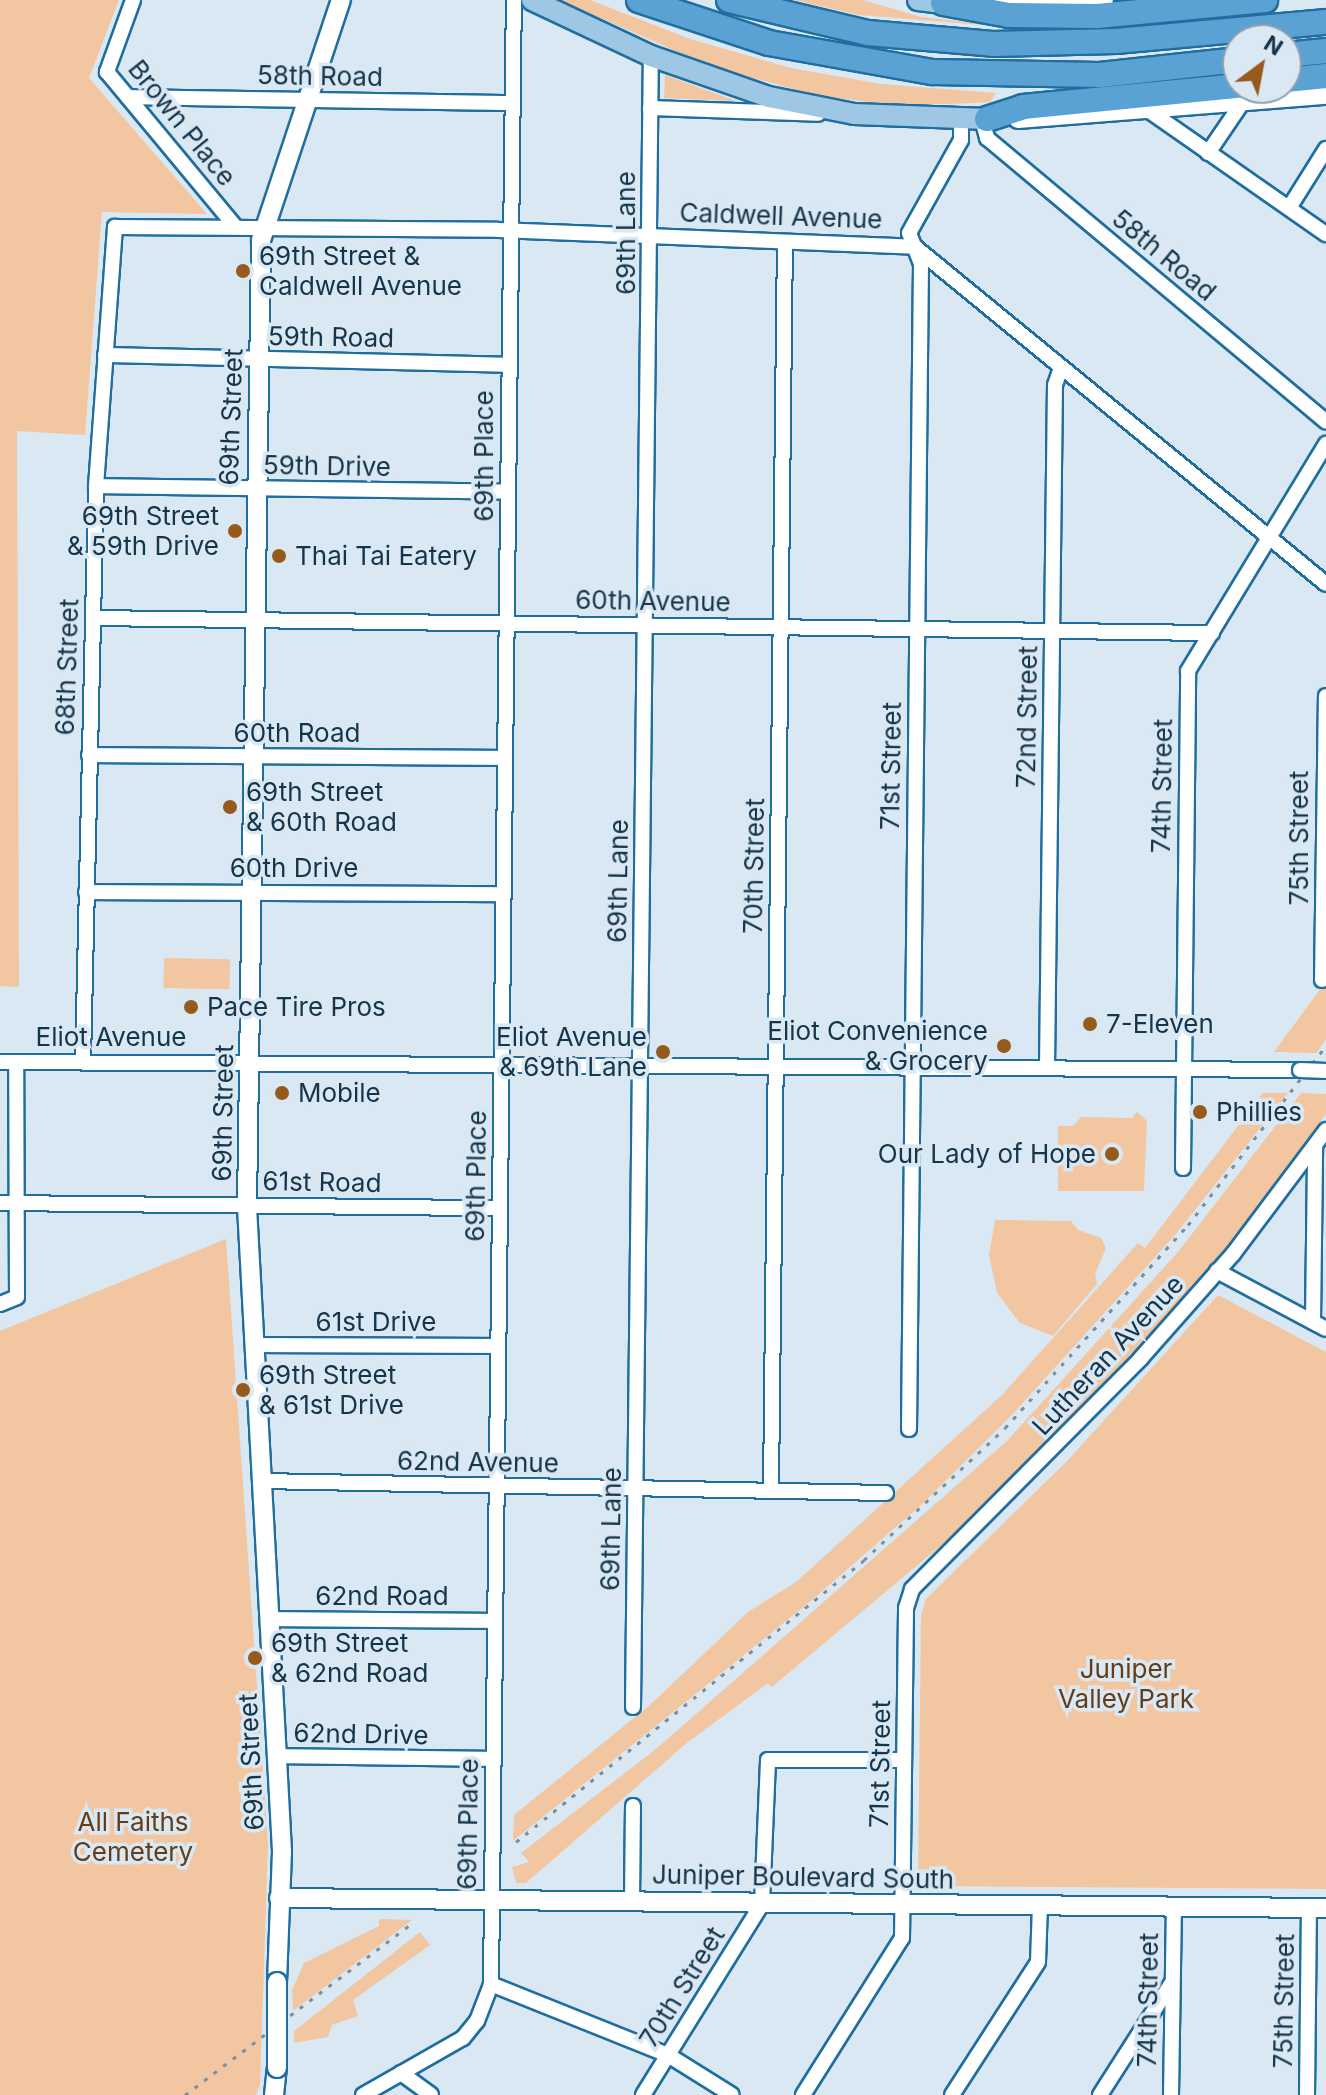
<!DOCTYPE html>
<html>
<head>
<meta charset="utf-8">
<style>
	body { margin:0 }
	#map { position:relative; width:1326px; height:2095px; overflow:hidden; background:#dae8f3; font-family:Inter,sans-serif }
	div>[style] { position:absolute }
	.green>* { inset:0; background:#f2c6a0; transform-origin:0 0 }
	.roads { filter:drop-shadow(2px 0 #1f6e9f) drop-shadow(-2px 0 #1f6e9f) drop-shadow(0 2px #1f6e9f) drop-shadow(0 -2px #1f6e9f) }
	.street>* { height:14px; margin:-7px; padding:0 7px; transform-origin:7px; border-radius:7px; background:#fff }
	.secondary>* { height:18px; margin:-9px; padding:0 9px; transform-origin:9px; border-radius:9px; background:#fff }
	.primary>* { height:20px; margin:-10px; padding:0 10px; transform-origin:10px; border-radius:10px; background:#9dc7e5 }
	.highway>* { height:24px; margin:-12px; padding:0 12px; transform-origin:12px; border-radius:12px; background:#5ba2d4 }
	.rail>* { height:3px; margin-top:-1.5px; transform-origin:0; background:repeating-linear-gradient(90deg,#788f9f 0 4px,transparent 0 12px) }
	.bridges { filter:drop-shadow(2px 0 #1f6e9f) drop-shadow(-2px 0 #1f6e9f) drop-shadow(0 2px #1f6e9f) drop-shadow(0 -2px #1f6e9f) }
	.street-bridge>* { height:14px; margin:-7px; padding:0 7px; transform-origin:7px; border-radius:7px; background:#fff }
	.secondary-bridge>* { height:18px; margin:-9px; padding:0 9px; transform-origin:9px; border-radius:9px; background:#fff }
	.dots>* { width:22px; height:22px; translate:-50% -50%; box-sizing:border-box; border:4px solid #dae8f3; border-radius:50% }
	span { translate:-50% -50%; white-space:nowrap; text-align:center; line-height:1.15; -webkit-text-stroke:7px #dae8f3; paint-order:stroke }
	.street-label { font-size:26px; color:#15354a }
	.poi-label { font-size:26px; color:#15354a }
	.left { translate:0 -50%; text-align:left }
	.right { translate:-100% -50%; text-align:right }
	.park-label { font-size:26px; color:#643d18 }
	.north { position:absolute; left:1222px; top:24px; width:80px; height:80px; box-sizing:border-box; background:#dae8f3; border:2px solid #8ba0af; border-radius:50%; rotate:32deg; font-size:22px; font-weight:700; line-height:32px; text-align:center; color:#15354a }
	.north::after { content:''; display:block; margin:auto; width:28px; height:36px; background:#975a1d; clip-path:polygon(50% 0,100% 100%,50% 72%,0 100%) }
</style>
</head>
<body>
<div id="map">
	<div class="green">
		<i style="clip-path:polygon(0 0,119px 0,89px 78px,207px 214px,102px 212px,85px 435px,17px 431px,19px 987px,0 986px)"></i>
		<i style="clip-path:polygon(560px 0,590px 0,690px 39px,791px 68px,881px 84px,996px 93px,990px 102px,949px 104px,885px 104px,815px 95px,710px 66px)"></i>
		<i style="clip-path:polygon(794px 0,863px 0,921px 17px,1020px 28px,859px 15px)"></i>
		<i style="clip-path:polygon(665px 75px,736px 101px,664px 98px)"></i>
		<i style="left:164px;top:958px;width:66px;height:30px;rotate:1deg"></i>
		<i style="clip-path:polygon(1321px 988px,1326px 989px,1326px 1039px,1317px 1053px,1274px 1052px)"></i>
		<i style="clip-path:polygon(1263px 1093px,1288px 1093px,1175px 1235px,1011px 1416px,920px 1506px,812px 1600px,513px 1841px,514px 1815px,650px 1705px,748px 1612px,796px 1582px,1002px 1395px,1138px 1243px,1145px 1248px)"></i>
		<i style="clip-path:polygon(1301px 1093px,1326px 1094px,1326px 1114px,1237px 1235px,1107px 1385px,951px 1537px,772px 1687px,768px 1683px,688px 1742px,526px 1883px,516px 1883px,512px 1867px,529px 1862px,521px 1853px,656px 1749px,1007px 1441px,1178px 1252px)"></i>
		<i style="clip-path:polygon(1137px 1112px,1147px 1121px,1144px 1191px,1058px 1191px,1058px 1126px,1073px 1126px,1081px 1117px,1132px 1118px)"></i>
		<i style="clip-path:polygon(995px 1220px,1071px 1221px,1078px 1230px,1101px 1238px,1106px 1248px,1095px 1274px,1097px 1284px,1053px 1336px,1020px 1323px,997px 1293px,989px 1255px)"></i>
		<i style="clip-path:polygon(226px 1239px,268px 1845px,260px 2084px,256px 2095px,0 2095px,0 1331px)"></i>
		<i style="clip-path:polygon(1218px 1295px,1326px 1352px,1326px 1889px,918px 1886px,921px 1615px,926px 1599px,1068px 1460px)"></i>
		<i style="clip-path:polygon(379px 1919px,412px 1920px,293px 2011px,292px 1990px,304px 1963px,379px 1926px)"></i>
		<i style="clip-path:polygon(420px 1932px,430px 1945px,353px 2000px,358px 2016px,332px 2025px,328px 2037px,294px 2043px,294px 2031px)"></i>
	</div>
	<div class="roads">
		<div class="street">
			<i style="left:133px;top:0;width:77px;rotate:109.9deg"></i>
			<i style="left:107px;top:72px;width:200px;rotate:50.3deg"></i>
			<i style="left:128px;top:97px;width:384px;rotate:0.9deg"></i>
			<i style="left:650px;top:108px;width:168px;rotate:2deg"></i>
			<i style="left:1148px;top:110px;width:217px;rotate:34.9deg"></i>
			<i style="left:982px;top:119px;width:20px;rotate:75deg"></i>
			<i style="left:987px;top:138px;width:442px;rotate:39.9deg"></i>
			<i style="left:1208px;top:153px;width:60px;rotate:-55.8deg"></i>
			<i style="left:1289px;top:208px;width:70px;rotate:-57.9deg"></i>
			<i style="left:105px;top:355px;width:404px;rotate:1.4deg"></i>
			<i style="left:96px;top:486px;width:412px;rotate:0.8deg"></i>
			<i style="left:93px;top:618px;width:1119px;rotate:0.77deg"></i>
			<i style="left:89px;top:755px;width:415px;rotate:0.4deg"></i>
			<i style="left:86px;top:892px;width:417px;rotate:0.3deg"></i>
			<i style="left:1322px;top:980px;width:284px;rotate:-89.2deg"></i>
			<i style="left:83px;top:1061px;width:575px;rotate:-88.7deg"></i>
			<i style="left:96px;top:486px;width:260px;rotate:-85.8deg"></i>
			<i style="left:115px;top:227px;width:383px;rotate:0.4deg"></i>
			<i style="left:498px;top:230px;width:417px;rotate:2.3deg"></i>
			<i style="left:915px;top:247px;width:531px;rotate:39.35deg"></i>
			<i style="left:0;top:1062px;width:1300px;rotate:0.35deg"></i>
			<i style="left:1047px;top:1068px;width:683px;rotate:-89.33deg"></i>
			<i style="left:1055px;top:385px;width:18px;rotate:-71deg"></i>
			<i style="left:1183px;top:1168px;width:497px;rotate:-89.4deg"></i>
			<i style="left:1188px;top:671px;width:266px;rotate:-58.7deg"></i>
			<i style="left:0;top:1203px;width:499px;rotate:0.6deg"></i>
			<i style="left:1217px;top:1271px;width:123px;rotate:28deg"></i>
			<i style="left:0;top:1304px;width:18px;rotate:-22deg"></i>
			<i style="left:17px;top:1297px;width:235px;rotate:-90.2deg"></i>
			<i style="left:1313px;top:1322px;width:176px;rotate:-89.3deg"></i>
			<i style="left:253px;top:1345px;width:245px;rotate:0.2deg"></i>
			<i style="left:909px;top:1429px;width:1165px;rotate:-89.41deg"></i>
			<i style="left:921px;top:264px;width:33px;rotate:-111deg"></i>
			<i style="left:909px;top:233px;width:107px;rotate:-60.8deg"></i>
			<i style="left:961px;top:140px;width:21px;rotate:-90deg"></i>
			<i style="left:261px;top:1481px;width:625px;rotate:1.1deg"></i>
			<i style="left:771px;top:1489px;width:1247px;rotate:-89.36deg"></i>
			<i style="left:269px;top:1619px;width:226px;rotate:0.5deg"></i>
			<i style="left:633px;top:1707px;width:1651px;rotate:-89.38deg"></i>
			<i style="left:277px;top:1756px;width:216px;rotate:0.8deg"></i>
			<i style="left:632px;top:1901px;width:95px;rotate:-89.4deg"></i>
			<i style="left:491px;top:1984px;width:191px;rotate:21.9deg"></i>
			<i style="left:668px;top:2055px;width:75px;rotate:32deg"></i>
			<i style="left:401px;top:2073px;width:37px;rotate:36deg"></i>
			<i style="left:363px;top:2095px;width:115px;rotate:-29.7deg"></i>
			<i style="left:463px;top:2038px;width:22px;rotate:-51deg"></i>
			<i style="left:477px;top:2021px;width:40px;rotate:-69deg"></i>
			<i style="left:491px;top:1984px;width:1984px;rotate:-89.34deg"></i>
			<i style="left:643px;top:2095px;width:225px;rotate:-58.1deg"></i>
			<i style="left:762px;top:1904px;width:144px;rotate:-87.6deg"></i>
			<i style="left:768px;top:1760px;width:135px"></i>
			<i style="left:803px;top:2095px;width:186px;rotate:-57.8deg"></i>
			<i style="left:902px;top:1938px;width:330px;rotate:-89.3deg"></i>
			<i style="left:906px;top:1608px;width:20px;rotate:-72deg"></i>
			<i style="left:912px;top:1589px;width:325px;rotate:-45.2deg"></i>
			<i style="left:1141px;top:1358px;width:139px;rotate:-48.5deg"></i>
			<i style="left:1233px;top:1254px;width:155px;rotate:-53.1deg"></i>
			<i style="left:952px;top:2095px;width:158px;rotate:-57.1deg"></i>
			<i style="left:1038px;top:1962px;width:57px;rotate:-88deg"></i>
			<i style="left:1100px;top:2095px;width:132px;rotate:-57.4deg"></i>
			<i style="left:1171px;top:2095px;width:189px;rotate:-89.1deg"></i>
			<i style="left:1307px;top:2095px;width:187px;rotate:-89.4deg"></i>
		</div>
		<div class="secondary">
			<i style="left:1003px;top:4px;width:101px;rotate:-2.3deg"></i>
			<i style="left:1018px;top:119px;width:309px;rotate:-4.5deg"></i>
			<i style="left:279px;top:1898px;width:1047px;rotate:0.55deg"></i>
			<i style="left:277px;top:1982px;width:131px;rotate:-87.8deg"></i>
			<i style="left:282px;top:1851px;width:646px;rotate:-93.11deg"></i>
			<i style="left:247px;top:1206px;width:966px;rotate:-89.17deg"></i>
			<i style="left:261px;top:240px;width:253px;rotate:-71.6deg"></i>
			<i style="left:274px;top:2095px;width:27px;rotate:-84deg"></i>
		</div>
		<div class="primary">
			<i style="left:532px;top:0;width:132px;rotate:25.2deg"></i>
			<i style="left:651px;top:56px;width:125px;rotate:19.2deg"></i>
			<i style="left:769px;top:97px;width:87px;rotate:11.3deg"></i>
			<i style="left:854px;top:114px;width:133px;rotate:2.2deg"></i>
			<i style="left:918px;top:0;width:25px;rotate:7deg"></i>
		</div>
		<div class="highway">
			<i style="left:639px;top:0;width:137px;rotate:18.3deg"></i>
			<i style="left:769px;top:43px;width:166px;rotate:10.1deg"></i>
			<i style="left:932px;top:72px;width:168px;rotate:1deg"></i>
			<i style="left:1100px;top:75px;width:139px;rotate:-6.2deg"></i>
			<i style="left:729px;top:0;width:143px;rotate:13.4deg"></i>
			<i style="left:868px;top:33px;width:125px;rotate:5deg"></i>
			<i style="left:993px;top:44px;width:123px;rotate:-1.4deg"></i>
			<i style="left:1116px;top:41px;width:211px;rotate:-5.2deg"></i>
			<i style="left:943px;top:3px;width:67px;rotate:10.3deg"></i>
			<i style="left:1009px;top:15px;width:88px;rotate:0.7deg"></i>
			<i style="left:1097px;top:16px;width:169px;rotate:-5.4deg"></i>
			<i style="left:1286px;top:55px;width:40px;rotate:-5.7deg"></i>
			<i style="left:1286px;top:80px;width:40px;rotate:-5.7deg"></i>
			<i style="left:987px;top:119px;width:38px;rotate:-18deg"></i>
			<i style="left:1023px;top:107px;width:216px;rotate:-5.6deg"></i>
		</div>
	</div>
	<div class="rail">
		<i style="left:516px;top:1842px;width:448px;rotate:-39deg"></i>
		<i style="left:864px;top:1560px;width:193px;rotate:-43.1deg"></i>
		<i style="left:1005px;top:1428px;width:273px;rotate:-48deg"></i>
		<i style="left:1188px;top:1225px;width:226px;rotate:-52.4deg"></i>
		<i style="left:185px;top:2095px;width:283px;rotate:-37.1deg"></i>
	</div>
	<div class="bridges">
		<div class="street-bridge">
			<i style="left:1300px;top:1070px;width:26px;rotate:2deg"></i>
		</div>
		<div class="secondary-bridge">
			<i style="left:277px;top:1982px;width:86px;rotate:90deg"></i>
		</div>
	</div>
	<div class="dots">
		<i style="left:243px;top:271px;background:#975a1d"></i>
		<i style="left:235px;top:531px;background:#975a1d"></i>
		<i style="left:279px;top:556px;background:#975a1d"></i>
		<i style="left:230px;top:807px;background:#975a1d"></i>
		<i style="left:191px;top:1007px;background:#975a1d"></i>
		<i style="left:1090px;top:1024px;background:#975a1d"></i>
		<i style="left:1004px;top:1046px;background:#975a1d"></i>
		<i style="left:663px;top:1052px;background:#975a1d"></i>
		<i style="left:282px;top:1093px;background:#975a1d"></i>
		<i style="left:1200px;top:1112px;background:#975a1d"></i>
		<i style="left:1112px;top:1154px;background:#975a1d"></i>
		<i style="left:243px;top:1390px;background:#975a1d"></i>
		<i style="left:255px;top:1658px;background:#975a1d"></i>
	</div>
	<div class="street-label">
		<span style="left:320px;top:76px;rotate:1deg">58th Road</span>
		<span style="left:182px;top:123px;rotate:51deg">Brown Place</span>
		<span style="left:781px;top:216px;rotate:2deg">Caldwell Avenue</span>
		<span style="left:626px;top:233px;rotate:-90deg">69th Lane</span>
		<span style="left:1164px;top:255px;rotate:40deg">58th Road</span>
		<span style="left:331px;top:337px;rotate:1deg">59th Road</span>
		<span style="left:231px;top:417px;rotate:-88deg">69th Street</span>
		<span style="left:484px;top:456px;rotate:-90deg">69th Place</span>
		<span style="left:327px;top:466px;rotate:1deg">59th Drive</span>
		<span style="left:653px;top:601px;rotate:1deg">60th Avenue</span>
		<span style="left:67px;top:667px;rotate:-88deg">68th Street</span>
		<span style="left:1027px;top:717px;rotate:-89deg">72nd Street</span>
		<span style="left:297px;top:733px">60th Road</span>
		<span style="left:891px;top:766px;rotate:-89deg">71st Street</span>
		<span style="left:1162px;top:786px;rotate:-89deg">74th Street</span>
		<span style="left:1299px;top:838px;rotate:-90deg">75th Street</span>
		<span style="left:754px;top:866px;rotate:-89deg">70th Street</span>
		<span style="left:294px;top:868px">60th Drive</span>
		<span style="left:618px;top:881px;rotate:-89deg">69th Lane</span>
		<span style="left:111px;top:1037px">Eliot Avenue</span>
		<span style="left:223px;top:1113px;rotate:-89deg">69th Street</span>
		<span style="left:476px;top:1176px;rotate:-89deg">69th Place</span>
		<span style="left:322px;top:1182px;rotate:1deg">61st Road</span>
		<span style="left:376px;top:1322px">61st Drive</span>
		<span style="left:1108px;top:1355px;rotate:-47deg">Lutheran Avenue</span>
		<span style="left:478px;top:1462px;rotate:1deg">62nd Avenue</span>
		<span style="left:611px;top:1529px;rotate:-89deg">69th Lane</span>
		<span style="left:382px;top:1596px">62nd Road</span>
		<span style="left:361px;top:1734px;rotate:1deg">62nd Drive</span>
		<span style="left:251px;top:1762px;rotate:-93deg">69th Street</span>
		<span style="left:880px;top:1764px;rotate:-89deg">71st Street</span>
		<span style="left:468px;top:1824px;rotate:-89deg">69th Place</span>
		<span style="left:803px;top:1877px;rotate:1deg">Juniper Boulevard South</span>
		<span style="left:682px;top:1987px;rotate:-58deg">70th Street</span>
		<span style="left:1148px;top:2000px;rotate:-89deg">74th Street</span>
		<span style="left:1284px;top:2001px;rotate:-89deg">75th Street</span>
	</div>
	<div class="poi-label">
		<span class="left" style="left:259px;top:271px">69th Street &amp;<br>Caldwell Avenue</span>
		<span class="right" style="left:219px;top:531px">69th Street<br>&amp; 59th Drive</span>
		<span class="left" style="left:295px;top:556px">Thai Tai Eatery</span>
		<span class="left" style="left:246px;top:807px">69th Street<br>&amp; 60th Road</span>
		<span class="left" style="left:207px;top:1007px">Pace Tire Pros</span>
		<span class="left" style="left:1106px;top:1024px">7-Eleven</span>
		<span class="right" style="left:988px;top:1046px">Eliot Convenience<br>&amp; Grocery</span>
		<span class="right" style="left:647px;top:1052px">Eliot Avenue<br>&amp; 69th Lane</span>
		<span class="left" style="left:298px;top:1093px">Mobile</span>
		<span class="left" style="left:1216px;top:1112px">Phillies</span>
		<span class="right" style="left:1096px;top:1154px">Our Lady of Hope</span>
		<span class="left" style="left:259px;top:1390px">69th Street<br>&amp; 61st Drive</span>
		<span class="left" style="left:271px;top:1658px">69th Street<br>&amp; 62nd Road</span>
	</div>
	<div class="park-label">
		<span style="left:1126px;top:1684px">Juniper<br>Valley Park</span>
		<span style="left:133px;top:1837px">All Faiths<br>Cemetery</span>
	</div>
	<div class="north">N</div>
</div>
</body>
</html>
